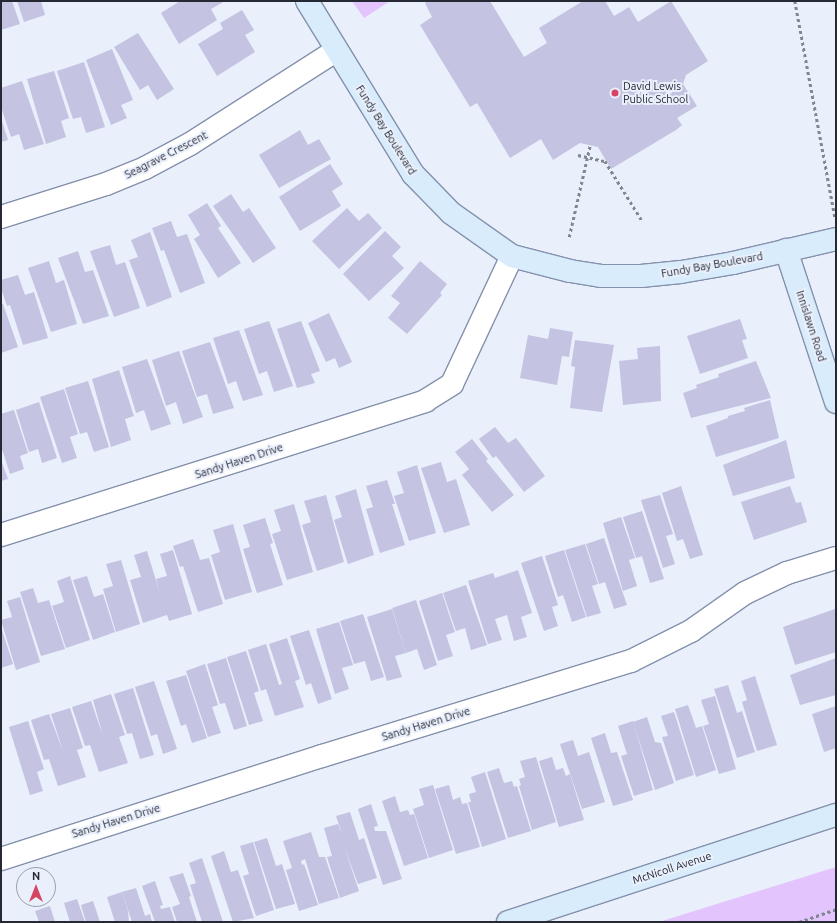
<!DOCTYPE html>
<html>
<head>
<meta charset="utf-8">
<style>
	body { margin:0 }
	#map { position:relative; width:837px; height:923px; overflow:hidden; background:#e9effb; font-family:Ubuntu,sans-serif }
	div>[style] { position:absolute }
	.green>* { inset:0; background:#e3c4fd }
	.building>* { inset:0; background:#c4c3e2 }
	.path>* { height:2.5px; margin-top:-1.25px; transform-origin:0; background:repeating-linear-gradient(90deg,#818792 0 3px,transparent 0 6px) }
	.roads { filter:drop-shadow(1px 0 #8591ac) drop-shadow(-1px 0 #8591ac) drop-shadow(0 1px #8591ac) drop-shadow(0 -1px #8591ac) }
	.street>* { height:22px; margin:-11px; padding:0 11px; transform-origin:11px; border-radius:11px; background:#fff }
	.secondary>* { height:22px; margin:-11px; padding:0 11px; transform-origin:11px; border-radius:11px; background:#d8ecfc }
	.dots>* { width:11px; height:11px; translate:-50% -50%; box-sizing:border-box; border:2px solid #e9effb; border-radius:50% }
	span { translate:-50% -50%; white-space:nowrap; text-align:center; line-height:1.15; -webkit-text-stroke:4px #e9effb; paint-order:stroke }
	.poi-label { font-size:11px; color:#242934 }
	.left { translate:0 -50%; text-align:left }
	.street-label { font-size:11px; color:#242934 }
	.frame { position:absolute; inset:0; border:2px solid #242934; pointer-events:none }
	.north { position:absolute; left:16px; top:867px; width:40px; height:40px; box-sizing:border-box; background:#e9effb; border:1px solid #9aa0ab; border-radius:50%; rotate:0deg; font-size:11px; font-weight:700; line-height:16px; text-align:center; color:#242934 }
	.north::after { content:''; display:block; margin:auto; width:14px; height:18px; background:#d54563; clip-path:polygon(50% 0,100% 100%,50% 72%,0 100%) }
</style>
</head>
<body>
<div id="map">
	<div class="green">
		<i style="clip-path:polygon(352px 1px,390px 1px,364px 18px)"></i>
		<i style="clip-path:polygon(836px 867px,836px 922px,659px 922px)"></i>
	</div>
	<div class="building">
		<i style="clip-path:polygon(1px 1px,12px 1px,20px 24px,1px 30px)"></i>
		<i style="clip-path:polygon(17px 1px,41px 1px,45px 15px,24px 22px)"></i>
		<i style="clip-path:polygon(180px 1px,225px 1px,211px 9px,217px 20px,179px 44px,161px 13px)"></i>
		<i style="clip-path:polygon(428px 1px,490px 1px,524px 57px,547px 43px,539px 28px,583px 1px,605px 1px,614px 16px,629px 7px,638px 22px,671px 1px,708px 61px,686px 75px,683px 84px,697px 106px,677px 118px,682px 125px,676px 130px,611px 169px,598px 147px,580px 143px,553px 160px,541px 139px,510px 158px,477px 103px,470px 107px,420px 25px,432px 17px,425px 3px)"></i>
		<i style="clip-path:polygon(242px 10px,254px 30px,245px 35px,255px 52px,217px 76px,198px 44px,223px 29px,220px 23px)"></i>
		<i style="clip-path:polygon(138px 33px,174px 89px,157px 100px,148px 85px,140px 90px,114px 47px)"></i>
		<i style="clip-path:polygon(112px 49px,133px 100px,121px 105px,127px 118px,111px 125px,86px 60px)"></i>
		<i style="clip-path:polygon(84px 62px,105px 127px,86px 133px,81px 117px,73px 119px,57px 71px)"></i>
		<i style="clip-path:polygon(54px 71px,69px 118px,61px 121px,66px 137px,46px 144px,27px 79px)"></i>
		<i style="clip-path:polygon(22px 81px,44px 144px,24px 150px,19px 134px,11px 137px,1px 107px,1px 88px)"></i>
		<i style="clip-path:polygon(1px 118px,8px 140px,1px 142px)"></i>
		<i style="clip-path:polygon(300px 130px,308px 145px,319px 139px,331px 159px,279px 188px,259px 155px)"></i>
		<i style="clip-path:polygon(330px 164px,343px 184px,332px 191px,341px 206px,300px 231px,279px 197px)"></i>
		<i style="clip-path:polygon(231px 194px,243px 212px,249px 208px,276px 248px,253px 263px,213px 206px)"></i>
		<i style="clip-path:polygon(207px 203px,221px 226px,218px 228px,241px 263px,218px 278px,194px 239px,200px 235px,188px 215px)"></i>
		<i style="clip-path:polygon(347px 208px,359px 221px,368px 213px,382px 228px,339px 269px,312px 241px)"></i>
		<i style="clip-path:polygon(171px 221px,177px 237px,187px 234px,205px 283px,180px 293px,164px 250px,161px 251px,152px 228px)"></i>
		<i style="clip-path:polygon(385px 231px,401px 247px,392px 256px,404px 268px,369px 301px,343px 274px)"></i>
		<i style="clip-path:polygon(150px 232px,172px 297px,147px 307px,129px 260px,138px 257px,131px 240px)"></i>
		<i style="clip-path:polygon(110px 245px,116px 265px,125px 262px,140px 308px,114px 317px,90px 251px)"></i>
		<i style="clip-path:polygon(78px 251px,85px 272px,93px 270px,109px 316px,83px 324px,58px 258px)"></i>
		<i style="clip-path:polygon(49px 261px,56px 283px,64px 280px,77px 324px,51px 332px,28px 268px)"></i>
		<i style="clip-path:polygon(420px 261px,447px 284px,440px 293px,442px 295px,407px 334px,388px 318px,400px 303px,391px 296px)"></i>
		<i style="clip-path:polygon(18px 275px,25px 295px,34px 292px,48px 338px,23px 345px,10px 305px,7px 306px,1px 288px,1px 280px)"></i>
		<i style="clip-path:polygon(1px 304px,3px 304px,18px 347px,1px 353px)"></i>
		<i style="clip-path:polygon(329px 313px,352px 362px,339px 368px,335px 358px,326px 362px,308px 323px)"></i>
		<i style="clip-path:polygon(740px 319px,747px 339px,742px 340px,748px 358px,700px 374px,687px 336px)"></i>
		<i style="clip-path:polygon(269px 321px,293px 386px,274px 392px,267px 371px,259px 374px,244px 329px)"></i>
		<i style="clip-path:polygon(301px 321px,320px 371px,311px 374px,315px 383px,297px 388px,277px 329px)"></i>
		<i style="clip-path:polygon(550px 328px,573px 332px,569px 357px,562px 356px,557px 385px,520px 378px,528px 335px,548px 339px)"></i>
		<i style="clip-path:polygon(239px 330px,263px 395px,243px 401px,236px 381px,228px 384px,213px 338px)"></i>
		<i style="clip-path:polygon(575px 340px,614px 345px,602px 412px,570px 408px,575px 367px,571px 366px)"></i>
		<i style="clip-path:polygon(210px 342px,234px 408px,213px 414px,207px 394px,197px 397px,182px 351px)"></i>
		<i style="clip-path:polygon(660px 346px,661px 401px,623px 405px,619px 361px,638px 359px,637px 348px)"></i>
		<i style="clip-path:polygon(179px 351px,203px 417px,183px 424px,176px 402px,166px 406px,152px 360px)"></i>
		<i style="clip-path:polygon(147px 359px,171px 424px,151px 431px,144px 410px,136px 413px,122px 367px)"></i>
		<i style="clip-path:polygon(756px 361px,771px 398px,691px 418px,683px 393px,697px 388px,696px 385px,719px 377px,718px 374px)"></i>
		<i style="clip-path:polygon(119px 370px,134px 416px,125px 419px,131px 440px,111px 447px,92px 379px)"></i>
		<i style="clip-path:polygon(88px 381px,109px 447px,94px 452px,87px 432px,80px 434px,65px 388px)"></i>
		<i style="clip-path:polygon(64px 389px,78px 434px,70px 437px,77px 458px,62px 463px,40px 397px)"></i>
		<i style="clip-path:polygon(770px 400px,779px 438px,716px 457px,706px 426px,728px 418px,728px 416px,745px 411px,744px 408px)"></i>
		<i style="clip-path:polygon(39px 402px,57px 458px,42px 463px,38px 449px,29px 452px,16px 410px)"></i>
		<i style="clip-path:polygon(14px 410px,28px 453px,20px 456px,24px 469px,10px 474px,1px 446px,1px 414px)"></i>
		<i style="clip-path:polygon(495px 427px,508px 443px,516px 438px,545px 476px,524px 492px,496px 456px,493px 458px,479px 439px)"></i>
		<i style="clip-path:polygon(472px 439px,488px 459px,486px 461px,514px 495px,492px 512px,462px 475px,469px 469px,455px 452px)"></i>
		<i style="clip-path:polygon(786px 440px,795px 478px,733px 496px,723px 465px)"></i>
		<i style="clip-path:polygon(1px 460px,8px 479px,1px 481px)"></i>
		<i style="clip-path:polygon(441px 462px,447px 482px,456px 479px,470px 525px,444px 533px,421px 468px)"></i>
		<i style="clip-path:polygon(417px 465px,436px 533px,409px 541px,394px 496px,404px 493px,397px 472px)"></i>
		<i style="clip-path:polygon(387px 480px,395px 504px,392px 504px,405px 545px,380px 553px,366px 509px,373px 507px,366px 486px)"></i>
		<i style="clip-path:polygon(681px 486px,703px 555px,690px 559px,683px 539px,677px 541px,662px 493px)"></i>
		<i style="clip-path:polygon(790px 486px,796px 503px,801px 502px,807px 522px,754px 540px,741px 502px)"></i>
		<i style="clip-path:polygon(356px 489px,374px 555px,348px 564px,334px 520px,342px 517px,335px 496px)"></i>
		<i style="clip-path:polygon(326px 495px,344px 562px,317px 571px,302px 525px,311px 522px,304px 501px)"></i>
		<i style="clip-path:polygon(660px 495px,673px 534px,666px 536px,675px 564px,663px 568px,641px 500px)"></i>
		<i style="clip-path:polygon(294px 504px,313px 572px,287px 580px,272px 534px,281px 531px,274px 510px)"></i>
		<i style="clip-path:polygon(642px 511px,664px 579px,650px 583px,642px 556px,636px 558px,623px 517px)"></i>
		<i style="clip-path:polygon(621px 517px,635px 558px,629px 560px,637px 586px,623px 591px,603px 523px)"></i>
		<i style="clip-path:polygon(265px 518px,273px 543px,270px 544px,283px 585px,257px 593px,243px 549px,250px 547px,243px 525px)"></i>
		<i style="clip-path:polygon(233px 524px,252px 592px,225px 600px,211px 555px,220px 552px,213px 530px)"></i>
		<i style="clip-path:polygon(604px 538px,627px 605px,614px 609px,605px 582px,599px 584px,586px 544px)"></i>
		<i style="clip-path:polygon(193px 539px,200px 560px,209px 558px,223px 604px,198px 612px,183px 566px,180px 567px,173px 546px)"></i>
		<i style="clip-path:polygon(585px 544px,598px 584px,592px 586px,601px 613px,587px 617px,565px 550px)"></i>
		<i style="clip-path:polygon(173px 550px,192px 614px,169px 621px,167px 615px,143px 623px,130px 580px,141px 577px,134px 555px,147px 551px,160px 594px,156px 579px,167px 576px,160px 554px)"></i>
		<i style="clip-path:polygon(564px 550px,586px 617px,572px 622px,563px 595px,558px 597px,545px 556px)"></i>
		<i style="clip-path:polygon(542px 556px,558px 605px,552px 607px,558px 626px,544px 631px,521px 563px)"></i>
		<i style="clip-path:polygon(121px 560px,140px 624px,116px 632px,103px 589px,113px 586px,106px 564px)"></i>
		<i style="clip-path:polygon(518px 570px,532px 613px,521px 617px,527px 637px,514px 641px,507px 615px,495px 619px,502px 640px,488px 644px,468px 581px,493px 573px,495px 578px)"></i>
		<i style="clip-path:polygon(70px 576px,90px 640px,66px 648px,52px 606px,64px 602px,57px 581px)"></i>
		<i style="clip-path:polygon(87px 576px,94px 597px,103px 594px,115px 632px,93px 640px,73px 580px)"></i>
		<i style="clip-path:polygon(466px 585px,487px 645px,471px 650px,465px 628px,456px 631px,443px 593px)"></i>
		<i style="clip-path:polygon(33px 588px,38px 603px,49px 600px,65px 649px,41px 656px,20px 592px)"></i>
		<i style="clip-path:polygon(442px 593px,455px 632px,446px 635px,453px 656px,438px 661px,419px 601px)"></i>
		<i style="clip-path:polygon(20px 597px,40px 662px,16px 670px,1px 620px,12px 617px,7px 601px)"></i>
		<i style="clip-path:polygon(416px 600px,437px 665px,424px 670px,417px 649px,406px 653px,392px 608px)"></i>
		<i style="clip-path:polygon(392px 609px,406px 653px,395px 656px,402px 677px,387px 681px,367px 617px)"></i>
		<i style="clip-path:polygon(835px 609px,836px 652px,795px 665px,783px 627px)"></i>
		<i style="clip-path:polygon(363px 614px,384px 677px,371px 681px,365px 661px,354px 664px,340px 621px)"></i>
		<i style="clip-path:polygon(339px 622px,353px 665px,342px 668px,349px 689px,335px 694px,316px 629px)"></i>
		<i style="clip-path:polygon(1px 627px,13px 664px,1px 668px)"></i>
		<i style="clip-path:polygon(309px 630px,332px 699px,318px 704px,311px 683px,306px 685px,290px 636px)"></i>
		<i style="clip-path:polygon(287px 638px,300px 679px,295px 681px,304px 707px,275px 716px,266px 689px,261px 691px,248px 650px,266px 644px,279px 685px,282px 684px,269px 644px)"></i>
		<i style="clip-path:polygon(246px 651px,259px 691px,254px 693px,263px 721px,249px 725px,227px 657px)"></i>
		<i style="clip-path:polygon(226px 658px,247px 726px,234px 730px,225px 703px,220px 704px,207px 664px)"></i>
		<i style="clip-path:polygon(836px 658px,836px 695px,800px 705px,790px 675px)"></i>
		<i style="clip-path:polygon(205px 664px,218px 705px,212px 707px,221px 733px,208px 737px,186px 671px)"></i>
		<i style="clip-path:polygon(186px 675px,207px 738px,192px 743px,186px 724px,181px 726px,166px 681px)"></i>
		<i style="clip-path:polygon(755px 676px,777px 745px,757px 751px,742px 702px,747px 700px,741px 681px)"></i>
		<i style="clip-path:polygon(154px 681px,177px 749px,163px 754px,157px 734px,151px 736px,135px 687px)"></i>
		<i style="clip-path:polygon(728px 685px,737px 713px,742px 711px,755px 752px,737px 758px,714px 689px)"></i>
		<i style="clip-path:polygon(133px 688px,154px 755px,140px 759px,132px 733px,127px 734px,114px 694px)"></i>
		<i style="clip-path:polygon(111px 694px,125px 735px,119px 737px,128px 763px,99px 772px,90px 745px,85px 746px,72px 707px,91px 701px,103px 736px,93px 700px)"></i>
		<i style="clip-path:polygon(715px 696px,736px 769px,719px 774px,703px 726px,709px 724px,701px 700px)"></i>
		<i style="clip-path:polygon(688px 705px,696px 728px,702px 726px,716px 770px,696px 777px,675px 709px)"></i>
		<i style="clip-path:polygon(836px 706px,836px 748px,824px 752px,812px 714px)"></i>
		<i style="clip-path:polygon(70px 708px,83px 748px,77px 750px,86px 777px,58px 786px,49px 759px,44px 760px,31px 720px,49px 714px,64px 754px,51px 714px)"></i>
		<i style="clip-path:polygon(674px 712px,694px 775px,676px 781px,662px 737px,668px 736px,661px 716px)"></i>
		<i style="clip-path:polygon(647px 717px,655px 742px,661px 743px,674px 783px,655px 790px,633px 722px)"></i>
		<i style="clip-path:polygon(28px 721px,44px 769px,37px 772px,43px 791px,30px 795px,9px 727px)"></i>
		<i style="clip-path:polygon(633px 721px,653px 790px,634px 796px,621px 756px,627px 754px,618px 726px)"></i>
		<i style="clip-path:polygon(605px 733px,611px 753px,617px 752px,633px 800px,613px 806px,591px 738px)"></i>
		<i style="clip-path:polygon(573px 740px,578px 756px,589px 752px,605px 802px,582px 809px,560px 744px)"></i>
		<i style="clip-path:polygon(536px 757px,556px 822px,532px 830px,519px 786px,521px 785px,519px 779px,525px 777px,520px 761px)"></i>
		<i style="clip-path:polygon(552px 757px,556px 770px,563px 768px,566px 776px,570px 774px,584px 820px,559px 827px,539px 761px)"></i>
		<i style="clip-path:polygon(499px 768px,504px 783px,512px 781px,514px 787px,517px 786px,531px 831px,508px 838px,487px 772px)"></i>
		<i style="clip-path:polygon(485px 772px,506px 839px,482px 847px,468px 802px,471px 802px,469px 794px,476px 792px,471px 777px)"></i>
		<i style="clip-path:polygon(433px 785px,453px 850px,429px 858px,413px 809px,424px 805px,419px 789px)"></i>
		<i style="clip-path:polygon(449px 785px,453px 800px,460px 797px,462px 804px,467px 803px,480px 847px,456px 854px,435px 789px)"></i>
		<i style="clip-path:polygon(395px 796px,400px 812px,408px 810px,410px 815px,414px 814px,428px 858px,404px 866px,382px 801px)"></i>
		<i style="clip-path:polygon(371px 804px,378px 826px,374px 827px,375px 831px,386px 831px,402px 879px,383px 885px,358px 809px)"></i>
		<i style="clip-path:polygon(350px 812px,359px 840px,364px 838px,377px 878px,358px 884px,345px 849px,359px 891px,340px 898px,327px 857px,332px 856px,324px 828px,338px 824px,343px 837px,336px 816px)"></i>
		<i style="clip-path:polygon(311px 832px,319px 857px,325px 857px,339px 898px,319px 904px,305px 859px,301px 861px,302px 865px,304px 864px,318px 905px,299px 911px,286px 870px,292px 868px,283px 841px)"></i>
		<i style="clip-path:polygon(267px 838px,276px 866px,282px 864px,295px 904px,276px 909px,254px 842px)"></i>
		<i style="clip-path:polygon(253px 842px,274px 910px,256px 916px,243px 876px,249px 874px,240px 846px)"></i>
		<i style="clip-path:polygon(224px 851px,231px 872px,238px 870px,254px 918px,233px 922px,211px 856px)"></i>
		<i style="clip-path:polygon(202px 858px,209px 879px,223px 922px,202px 922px,190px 885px,196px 883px,189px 863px)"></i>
		<i style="clip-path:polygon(183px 873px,191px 896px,189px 897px,197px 922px,177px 922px,172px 907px,180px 904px,169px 877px)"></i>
		<i style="clip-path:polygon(155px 881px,163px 905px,160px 906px,161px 909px,170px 907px,175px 922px,155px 922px,142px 886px)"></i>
		<i style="clip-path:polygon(136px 888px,145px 916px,150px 914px,152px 922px,132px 922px,122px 892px)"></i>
		<i style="clip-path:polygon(122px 892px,128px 911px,129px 922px,115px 922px,107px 897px)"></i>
		<i style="clip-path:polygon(77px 899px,85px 922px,70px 922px,64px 903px)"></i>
		<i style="clip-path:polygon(93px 901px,100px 922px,86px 922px,81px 905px)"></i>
		<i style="clip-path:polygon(50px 906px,55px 922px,39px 922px,35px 911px)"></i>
	</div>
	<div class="path">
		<i style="left:795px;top:1px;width:220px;rotate:79.5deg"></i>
		<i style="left:578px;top:155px;width:28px;rotate:13deg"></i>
		<i style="left:605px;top:161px;width:72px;rotate:58.1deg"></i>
		<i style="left:569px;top:237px;width:94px;rotate:-77.1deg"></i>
		<i style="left:799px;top:922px;width:39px;rotate:-19deg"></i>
	</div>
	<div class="roads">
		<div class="street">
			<i style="left:1px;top:217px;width:110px;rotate:-17.4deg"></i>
			<i style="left:106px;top:184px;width:42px;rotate:-22.3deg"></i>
			<i style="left:145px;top:168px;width:51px;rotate:-28.1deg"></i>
			<i style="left:190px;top:144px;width:174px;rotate:-32.6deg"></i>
			<i style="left:1px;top:535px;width:445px;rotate:-17.5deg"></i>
			<i style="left:425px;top:401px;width:32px;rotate:-32deg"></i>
			<i style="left:452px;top:384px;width:141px;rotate:-64.9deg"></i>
			<i style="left:1px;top:859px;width:337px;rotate:-17.8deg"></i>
			<i style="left:322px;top:756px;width:323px;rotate:-17.1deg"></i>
			<i style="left:631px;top:661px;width:67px;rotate:-26.6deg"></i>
			<i style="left:691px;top:631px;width:66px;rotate:-35.1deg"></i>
			<i style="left:745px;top:593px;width:47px;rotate:-25.5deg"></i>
			<i style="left:787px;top:573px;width:51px;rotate:-17deg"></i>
		</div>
		<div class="secondary">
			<i style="left:307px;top:1px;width:203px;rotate:58.5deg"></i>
			<i style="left:413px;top:174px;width:54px;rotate:45.7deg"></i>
			<i style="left:451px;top:213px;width:75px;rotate:35.2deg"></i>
			<i style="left:512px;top:256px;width:60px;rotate:14.5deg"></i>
			<i style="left:570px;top:271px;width:31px;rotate:9deg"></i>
			<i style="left:601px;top:276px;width:40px"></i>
			<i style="left:641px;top:276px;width:40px;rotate:-5.7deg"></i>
			<i style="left:681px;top:272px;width:53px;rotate:-9.8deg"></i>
			<i style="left:733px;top:263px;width:106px;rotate:-13.1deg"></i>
			<i style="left:786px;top:250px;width:160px;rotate:71.8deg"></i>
			<i style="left:508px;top:922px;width:345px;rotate:-18.1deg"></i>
		</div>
	</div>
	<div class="dots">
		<i style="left:615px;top:93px;background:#d54563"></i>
	</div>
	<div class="poi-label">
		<span class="left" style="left:623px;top:93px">David Lewis<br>Public School</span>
	</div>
	<div class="street-label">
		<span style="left:386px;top:130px;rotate:58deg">Fundy Bay Boulevard</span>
		<span style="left:166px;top:155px;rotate:-27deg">Seagrave Crescent</span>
		<span style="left:712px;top:265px;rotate:-10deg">Fundy Bay Boulevard</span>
		<span style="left:811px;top:326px;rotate:72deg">Innislawn Road</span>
		<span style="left:239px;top:461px;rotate:-18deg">Sandy Haven Drive</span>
		<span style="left:426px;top:724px;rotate:-17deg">Sandy Haven Drive</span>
		<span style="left:116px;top:821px;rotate:-17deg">Sandy Haven Drive</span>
		<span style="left:672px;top:868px;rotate:-18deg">McNicoll Avenue</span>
	</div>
	<div class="frame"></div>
	<div class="north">N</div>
</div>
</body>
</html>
